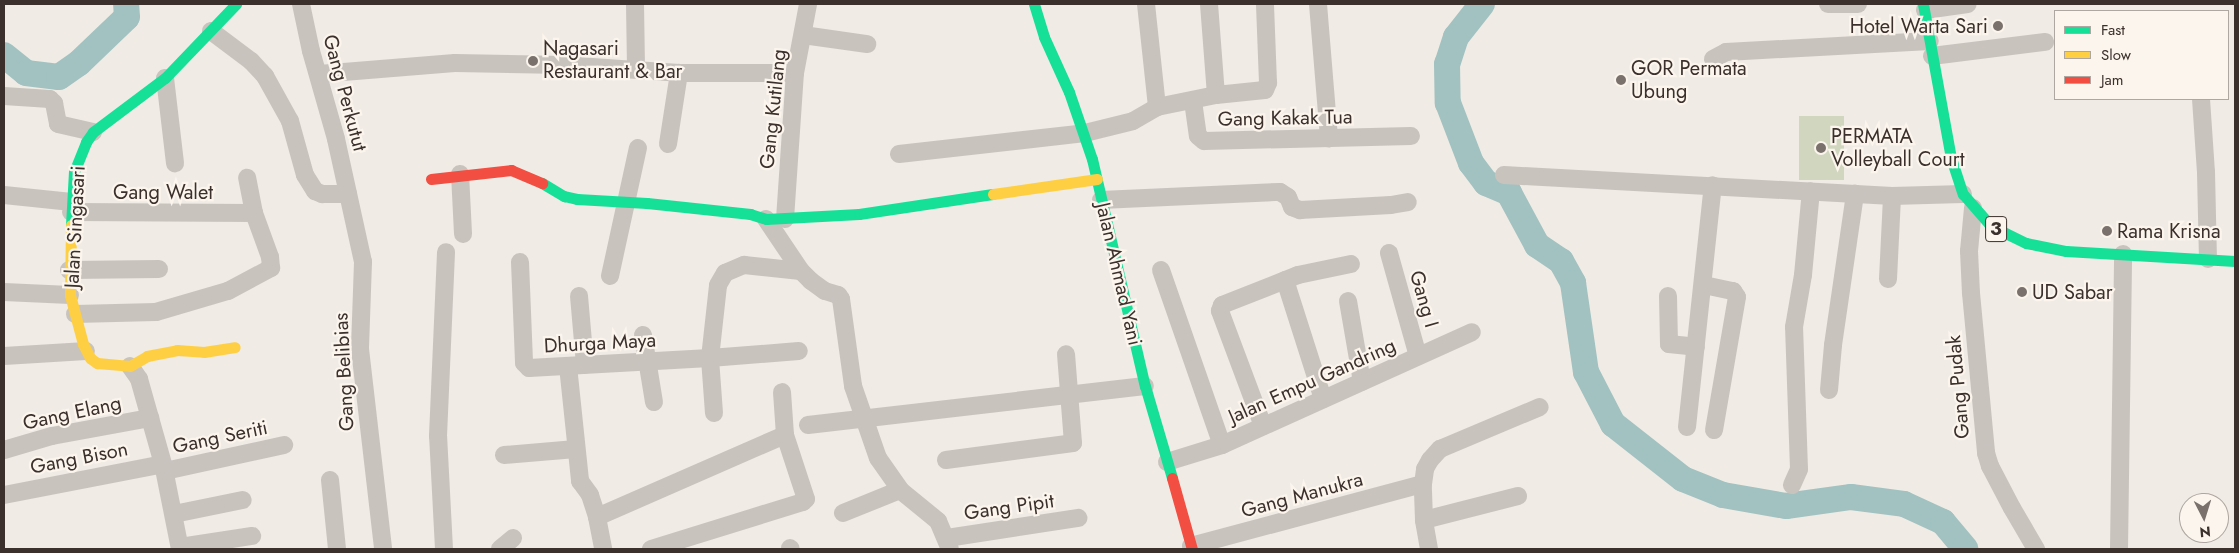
<!DOCTYPE html>
<html>
<head>
<meta charset="utf-8">
<style>
	body { margin:0 }
	#map { position:relative; width:2239px; height:553px; overflow:hidden; background:#f0ebe5; font-family:Jost,sans-serif }
	div>[style] { position:absolute }
	.green>* { inset:0; background:#d1d6bf; transform-origin:0 0 }
	.river>* { height:26px; margin:-13px; padding:0 13px; transform-origin:13px; border-radius:13px; background:#a1c2c1 }
	.street>* { height:18px; margin:-9px; padding:0 9px; transform-origin:9px; border-radius:9px; background:#c9c3be }
	.fast>* { height:11px; margin:-5.5px; padding:0 5.5px; transform-origin:5.5px; border-radius:5.5px; background:#16e098 }
	.slow>* { height:11px; margin:-5.5px; padding:0 5.5px; transform-origin:5.5px; border-radius:5.5px; background:#ffcf43 }
	.jam>* { height:11px; margin:-5.5px; padding:0 5.5px; transform-origin:5.5px; border-radius:5.5px; background:#f24e42 }
	.dots>* { width:14px; height:14px; translate:-50% -50%; box-sizing:border-box; border:2px solid #fbf5ee; border-radius:50% }
	span { translate:-50% -50%; white-space:nowrap; text-align:center; line-height:1.15; -webkit-text-stroke:4.5px #fbf5ee; paint-order:stroke }
	.shield-label span { padding:1px 4px; background:#fbf5ee; border:1px solid; border-radius:4px; -webkit-text-stroke-width:0 }
	.shield-label { font-size:19px; color:#3b302b; font-weight:700 }
	.poi-label { font-size:20px; color:#3b302b }
	.right { translate:-100% -50%; text-align:right }
	.left { translate:0 -50%; text-align:left }
	.street-label { font-size:20px; color:#3b302b }
	.frame { position:absolute; inset:0; border:5px solid #3b302b; pointer-events:none }
	.legend { position:absolute; left:2054px; top:10px; width:175px; height:90px; box-sizing:border-box; background:#fbf5ee; border:1px solid #aea6a0; margin:0; padding:6px 9px; list-style:none; font-size:15px; color:#3b302b }
	.legend li { display:flex; align-items:center; gap:10px; height:25px }
	.legend b { width:25px; border:1px solid #aea6a0 }
	.north { position:absolute; left:2179px; top:493px; width:50px; height:50px; box-sizing:border-box; background:#fbf5ee; border:1px solid #aea6a0; border-radius:50%; rotate:175deg; font-size:14px; font-weight:700; line-height:20px; text-align:center; color:#3b302b }
	.north::after { content:''; display:block; margin:auto; width:18px; height:22px; background:#7a716c; clip-path:polygon(50% 0,100% 100%,50% 72%,0 100%) }
</style>
</head>
<body>
<div id="map">
	<div class="green">
		<i style="left:1799px;top:116px;width:45px;height:64px"></i>
	</div>
	<div class="river">
		<i style="left:1482px;top:4px;width:42px;rotate:128.2deg"></i>
		<i style="left:1456px;top:37px;width:28px;rotate:108deg"></i>
		<i style="left:1447px;top:64px;width:39px;rotate:89deg"></i>
		<i style="left:1448px;top:103px;width:64px;rotate:69deg"></i>
		<i style="left:1471px;top:163px;width:25px;rotate:53deg"></i>
		<i style="left:1486px;top:183px;width:25px;rotate:23deg"></i>
		<i style="left:1509px;top:193px;width:59px;rotate:61.7deg"></i>
		<i style="left:1537px;top:245px;width:29px;rotate:34deg"></i>
		<i style="left:1561px;top:261px;width:25px;rotate:61deg"></i>
		<i style="left:1573px;top:283px;width:90px;rotate:81.7deg"></i>
		<i style="left:1586px;top:372px;width:59px;rotate:62.6deg"></i>
		<i style="left:1613px;top:424px;width:89px;rotate:38.2deg"></i>
		<i style="left:1683px;top:479px;width:43px;rotate:21.8deg"></i>
		<i style="left:1723px;top:495px;width:64px;rotate:9.9deg"></i>
		<i style="left:1786px;top:506px;width:66px;rotate:-7.9deg"></i>
		<i style="left:1851px;top:497px;width:53px;rotate:7.5deg"></i>
		<i style="left:1904px;top:504px;width:43px;rotate:24.8deg"></i>
		<i style="left:1943px;top:522px;width:35px;rotate:50deg"></i>
		<i style="left:4px;top:55px;width:28px;rotate:39deg"></i>
		<i style="left:26px;top:73px;width:33px;rotate:7deg"></i>
		<i style="left:59px;top:77px;width:24px;rotate:-35deg"></i>
		<i style="left:79px;top:63px;width:66px;rotate:-43.8deg"></i>
		<i style="left:127px;top:17px;width:13px;rotate:-94deg"></i>
	</div>
	<div class="street">
		<i style="left:301px;top:4px;width:48px;rotate:78deg"></i>
		<i style="left:311px;top:51px;width:91px;rotate:74.1deg"></i>
		<i style="left:336px;top:139px;width:126px;rotate:77.6deg"></i>
		<i style="left:363px;top:262px;width:87px;rotate:92deg"></i>
		<i style="left:360px;top:349px;width:201px;rotate:83.4deg"></i>
		<i style="left:635px;top:4px;width:65px;rotate:89.1deg"></i>
		<i style="left:1146px;top:4px;width:104px;rotate:83.9deg"></i>
		<i style="left:1209px;top:4px;width:91px;rotate:85.6deg"></i>
		<i style="left:1318px;top:4px;width:135px;rotate:85.3deg"></i>
		<i style="left:1828px;top:4px;width:30px"></i>
		<i style="left:1925px;top:10px;width:43px;rotate:-7.9deg"></i>
		<i style="left:211px;top:31px;width:50px;rotate:36.9deg"></i>
		<i style="left:251px;top:61px;width:21px;rotate:47deg"></i>
		<i style="left:265px;top:76px;width:51px;rotate:60.9deg"></i>
		<i style="left:290px;top:121px;width:56px;rotate:74.5deg"></i>
		<i style="left:305px;top:175px;width:19px;rotate:58deg"></i>
		<i style="left:315px;top:191px;width:8px;rotate:23deg"></i>
		<i style="left:322px;top:194px;width:26px"></i>
		<i style="left:803px;top:35px;width:65px;rotate:8deg"></i>
		<i style="left:1932px;top:56px;width:114px;rotate:-7.1deg"></i>
		<i style="left:1713px;top:59px;width:15px;rotate:-28deg"></i>
		<i style="left:1726px;top:52px;width:204px;rotate:-3.1deg"></i>
		<i style="left:319px;top:74px;width:136px;rotate:-4.6deg"></i>
		<i style="left:455px;top:63px;width:108px;rotate:1.1deg"></i>
		<i style="left:563px;top:65px;width:116px;rotate:3.9deg"></i>
		<i style="left:679px;top:73px;width:116px"></i>
		<i style="left:165px;top:78px;width:86px;rotate:83.3deg"></i>
		<i style="left:4px;top:96px;width:46px;rotate:3.7deg"></i>
		<i style="left:50px;top:99px;width:6px;rotate:45deg"></i>
		<i style="left:54px;top:103px;width:21px;rotate:79deg"></i>
		<i style="left:58px;top:124px;width:36px;rotate:13deg"></i>
		<i style="left:2201px;top:99px;width:73px;rotate:86.1deg"></i>
		<i style="left:2206px;top:172px;width:87px;rotate:88.7deg"></i>
		<i style="left:1193px;top:101px;width:35px;rotate:82deg"></i>
		<i style="left:1198px;top:136px;width:8px;rotate:40deg"></i>
		<i style="left:1204px;top:141px;width:207px;rotate:-1.4deg"></i>
		<i style="left:668px;top:144px;width:72px;rotate:-81.2deg"></i>
		<i style="left:899px;top:154px;width:187px;rotate:-6.4deg"></i>
		<i style="left:1085px;top:133px;width:49px;rotate:-14deg"></i>
		<i style="left:1133px;top:121px;width:28px;rotate:-30deg"></i>
		<i style="left:1157px;top:107px;width:60px;rotate:-11.5deg"></i>
		<i style="left:1216px;top:95px;width:49px;rotate:-5.8deg"></i>
		<i style="left:1265px;top:90px;width:8px;rotate:-67deg"></i>
		<i style="left:1268px;top:83px;width:79px;rotate:-92.2deg"></i>
		<i style="left:460px;top:174px;width:60px;rotate:87.1deg"></i>
		<i style="left:1504px;top:175px;width:389px;rotate:3.1deg"></i>
		<i style="left:1892px;top:196px;width:71px;rotate:-1.6deg"></i>
		<i style="left:4px;top:195px;width:68px;rotate:5.9deg"></i>
		<i style="left:1101px;top:200px;width:179px;rotate:-2.6deg"></i>
		<i style="left:1280px;top:192px;width:9px;rotate:32deg"></i>
		<i style="left:1288px;top:197px;width:11px;rotate:68deg"></i>
		<i style="left:1292px;top:207px;width:9px;rotate:21deg"></i>
		<i style="left:1300px;top:210px;width:91px;rotate:-3.1deg"></i>
		<i style="left:1391px;top:205px;width:17px;rotate:-10deg"></i>
		<i style="left:1973px;top:208px;width:43px;rotate:95.3deg"></i>
		<i style="left:1969px;top:251px;width:42px;rotate:87.3deg"></i>
		<i style="left:1971px;top:293px;width:161px;rotate:84.6deg"></i>
		<i style="left:1986px;top:453px;width:14px;rotate:73deg"></i>
		<i style="left:1990px;top:466px;width:47px;rotate:62.4deg"></i>
		<i style="left:2012px;top:508px;width:48px;rotate:59.7deg"></i>
		<i style="left:71px;top:212px;width:183px;rotate:0.3deg"></i>
		<i style="left:766px;top:219px;width:63px;rotate:56.1deg"></i>
		<i style="left:801px;top:271px;width:14px;rotate:45deg"></i>
		<i style="left:811px;top:281px;width:17px;rotate:36deg"></i>
		<i style="left:825px;top:291px;width:14px;rotate:17deg"></i>
		<i style="left:838px;top:295px;width:5px;rotate:53deg"></i>
		<i style="left:841px;top:299px;width:88px;rotate:82.1deg"></i>
		<i style="left:853px;top:386px;width:76px;rotate:70.9deg"></i>
		<i style="left:878px;top:458px;width:39px;rotate:55deg"></i>
		<i style="left:900px;top:490px;width:49px;rotate:39.2deg"></i>
		<i style="left:938px;top:521px;width:30px;rotate:67deg"></i>
		<i style="left:785px;top:219px;width:146px;rotate:-86.1deg"></i>
		<i style="left:795px;top:73px;width:70px;rotate:-79.3deg"></i>
		<i style="left:1389px;top:253px;width:107px;rotate:74.3deg"></i>
		<i style="left:520px;top:262px;width:101px;rotate:87.7deg"></i>
		<i style="left:524px;top:363px;width:7px;rotate:45deg"></i>
		<i style="left:529px;top:368px;width:181px;rotate:-3.2deg"></i>
		<i style="left:710px;top:358px;width:73px;rotate:-83.7deg"></i>
		<i style="left:718px;top:285px;width:14px;rotate:-60deg"></i>
		<i style="left:725px;top:273px;width:21px;rotate:-23deg"></i>
		<i style="left:744px;top:265px;width:57px;rotate:6deg"></i>
		<i style="left:69px;top:270px;width:90px;rotate:-0.6deg"></i>
		<i style="left:1161px;top:270px;width:185px;rotate:70.8deg"></i>
		<i style="left:610px;top:276px;width:131px;rotate:-77.7deg"></i>
		<i style="left:1888px;top:279px;width:83px;rotate:-87.2deg"></i>
		<i style="left:1285px;top:280px;width:125px;rotate:72.3deg"></i>
		<i style="left:1704px;top:285px;width:30px;rotate:12deg"></i>
		<i style="left:1733px;top:291px;width:7px;rotate:56deg"></i>
		<i style="left:1737px;top:297px;width:135px;rotate:99.8deg"></i>
		<i style="left:4px;top:292px;width:66px;rotate:2.6deg"></i>
		<i style="left:579px;top:296px;width:69px;rotate:85deg"></i>
		<i style="left:1668px;top:296px;width:48px;rotate:88.8deg"></i>
		<i style="left:1669px;top:344px;width:27px;rotate:6deg"></i>
		<i style="left:1348px;top:301px;width:82px;rotate:80.2deg"></i>
		<i style="left:75px;top:314px;width:81px;rotate:-1.4deg"></i>
		<i style="left:156px;top:312px;width:75px;rotate:-16.3deg"></i>
		<i style="left:228px;top:291px;width:49px;rotate:-28.1deg"></i>
		<i style="left:271px;top:268px;width:11px;rotate:-95deg"></i>
		<i style="left:270px;top:257px;width:47px;rotate:-110deg"></i>
		<i style="left:254px;top:213px;width:36px;rotate:-101deg"></i>
		<i style="left:643px;top:335px;width:68px;rotate:80.7deg"></i>
		<i style="left:4px;top:356px;width:82px;rotate:-3.5deg"></i>
		<i style="left:130px;top:366px;width:16px;rotate:55deg"></i>
		<i style="left:139px;top:379px;width:88px;rotate:74.2deg"></i>
		<i style="left:163px;top:464px;width:87px;rotate:78.7deg"></i>
		<i style="left:568px;top:366px;width:116px;rotate:84deg"></i>
		<i style="left:580px;top:481px;width:17px;rotate:54deg"></i>
		<i style="left:590px;top:495px;width:23px;rotate:72deg"></i>
		<i style="left:597px;top:517px;width:33px;rotate:79deg"></i>
		<i style="left:1829px;top:390px;width:45px;rotate:-84.9deg"></i>
		<i style="left:1833px;top:345px;width:153px;rotate:-81.7deg"></i>
		<i style="left:714px;top:413px;width:55px;rotate:-94.2deg"></i>
		<i style="left:710px;top:358px;width:89px;rotate:-4.5deg"></i>
		<i style="left:808px;top:425px;width:339px;rotate:-6.6deg"></i>
		<i style="left:1263px;top:426px;width:123px;rotate:-110.5deg"></i>
		<i style="left:1220px;top:311px;width:6px;rotate:-72deg"></i>
		<i style="left:1222px;top:305px;width:82px;rotate:-21.5deg"></i>
		<i style="left:1298px;top:275px;width:54px;rotate:-11.7deg"></i>
		<i style="left:1687px;top:427px;width:243px;rotate:-83.9deg"></i>
		<i style="left:4px;top:450px;width:50px;rotate:-16.3deg"></i>
		<i style="left:52px;top:436px;width:100px;rotate:-10.4deg"></i>
		<i style="left:504px;top:455px;width:72px;rotate:-4.8deg"></i>
		<i style="left:946px;top:460px;width:128px;rotate:-7.6deg"></i>
		<i style="left:1073px;top:443px;width:89px;rotate:-94.5deg"></i>
		<i style="left:1167px;top:462px;width:58px;rotate:-17.2deg"></i>
		<i style="left:1222px;top:445px;width:274px;rotate:-24.3deg"></i>
		<i style="left:165px;top:471px;width:122px;rotate:-12.3deg"></i>
		<i style="left:330px;top:480px;width:69px;rotate:84.2deg"></i>
		<i style="left:1792px;top:485px;width:17px;rotate:-66deg"></i>
		<i style="left:1799px;top:469px;width:142px;rotate:-92deg"></i>
		<i style="left:1794px;top:327px;width:53px;rotate:-80.2deg"></i>
		<i style="left:1803px;top:275px;width:84px;rotate:-84.6deg"></i>
		<i style="left:4px;top:495px;width:162px;rotate:-11deg"></i>
		<i style="left:843px;top:513px;width:61px;rotate:-22deg"></i>
		<i style="left:174px;top:514px;width:70px;rotate:-11.5deg"></i>
		<i style="left:597px;top:517px;width:205px;rotate:-23.6deg"></i>
		<i style="left:1424px;top:520px;width:97px;rotate:-14.3deg"></i>
		<i style="left:947px;top:538px;width:133px;rotate:-8.7deg"></i>
		<i style="left:1191px;top:546px;width:240px;rotate:-15deg"></i>
		<i style="left:180px;top:547px;width:73px;rotate:-8.7deg"></i>
		<i style="left:790px;top:548px;width:1px;rotate:45deg"></i>
		<i style="left:444px;top:549px;width:113px;rotate:-93deg"></i>
		<i style="left:438px;top:436px;width:184px;rotate:-87.5deg"></i>
		<i style="left:500px;top:549px;width:17px;rotate:-40deg"></i>
		<i style="left:651px;top:549px;width:159px;rotate:-17.2deg"></i>
		<i style="left:803px;top:502px;width:4px;rotate:-45deg"></i>
		<i style="left:806px;top:499px;width:67px;rotate:-108.2deg"></i>
		<i style="left:785px;top:435px;width:43px;rotate:-94deg"></i>
		<i style="left:1429px;top:549px;width:29px;rotate:-100deg"></i>
		<i style="left:1424px;top:520px;width:36px;rotate:-92deg"></i>
		<i style="left:1423px;top:484px;width:15px;rotate:-82deg"></i>
		<i style="left:1425px;top:469px;width:10px;rotate:-61deg"></i>
		<i style="left:1430px;top:460px;width:15px;rotate:-48deg"></i>
		<i style="left:1440px;top:449px;width:108px;rotate:-22.8deg"></i>
		<i style="left:2119px;top:549px;width:295px;rotate:-89.2deg"></i>
	</div>
	<div class="fast">
		<i style="left:1034px;top:4px;width:34px;rotate:73deg"></i>
		<i style="left:1044px;top:37px;width:60px;rotate:65.6deg"></i>
		<i style="left:1069px;top:92px;width:71px;rotate:71.1deg"></i>
		<i style="left:1092px;top:159px;width:233px;rotate:76.9deg"></i>
		<i style="left:1145px;top:386px;width:96px;rotate:73.6deg"></i>
		<i style="left:1923px;top:4px;width:157px;rotate:79.7deg"></i>
		<i style="left:1951px;top:158px;width:38px;rotate:72deg"></i>
		<i style="left:1963px;top:194px;width:43px;rotate:48.8deg"></i>
		<i style="left:1991px;top:226px;width:39px;rotate:26deg"></i>
		<i style="left:2026px;top:243px;width:41px;rotate:11.3deg"></i>
		<i style="left:2066px;top:251px;width:169px;rotate:3.4deg"></i>
		<i style="left:542px;top:183px;width:26px;rotate:31deg"></i>
		<i style="left:564px;top:196px;width:13px;rotate:13deg"></i>
		<i style="left:577px;top:199px;width:70px;rotate:3.3deg"></i>
		<i style="left:647px;top:203px;width:104px;rotate:6.1deg"></i>
		<i style="left:750px;top:214px;width:17px;rotate:17deg"></i>
		<i style="left:766px;top:219px;width:93px;rotate:-3.1deg"></i>
		<i style="left:859px;top:214px;width:135px;rotate:-8.5deg"></i>
		<i style="left:71px;top:225px;width:53px;rotate:-86.8deg"></i>
		<i style="left:74px;top:172px;width:32px;rotate:-68deg"></i>
		<i style="left:86px;top:142px;width:12px;rotate:-55deg"></i>
		<i style="left:93px;top:132px;width:90px;rotate:-36.9deg"></i>
		<i style="left:165px;top:78px;width:103px;rotate:-46.2deg"></i>
	</div>
	<div class="slow">
		<i style="left:993px;top:194px;width:105px;rotate:-8.2deg"></i>
		<i style="left:71px;top:225px;width:70px;rotate:90.8deg"></i>
		<i style="left:70px;top:295px;width:51px;rotate:75.1deg"></i>
		<i style="left:83px;top:344px;width:16px;rotate:63deg"></i>
		<i style="left:90px;top:358px;width:9px;rotate:36deg"></i>
		<i style="left:97px;top:363px;width:33px;rotate:5deg"></i>
		<i style="left:130px;top:366px;width:20px;rotate:-30deg"></i>
		<i style="left:147px;top:356px;width:31px;rotate:-11deg"></i>
		<i style="left:177px;top:350px;width:27px;rotate:4deg"></i>
		<i style="left:204px;top:352px;width:31px;rotate:-9deg"></i>
	</div>
	<div class="jam">
		<i style="left:431px;top:179px;width:81px;rotate:-6.4deg"></i>
		<i style="left:511px;top:170px;width:34px;rotate:23deg"></i>
		<i style="left:1172px;top:478px;width:74px;rotate:74.3deg"></i>
	</div>
	<div class="dots">
		<i style="left:1998px;top:26px;background:#7a716c"></i>
		<i style="left:533px;top:61px;background:#7a716c"></i>
		<i style="left:1621px;top:80px;background:#7a716c"></i>
		<i style="left:1821px;top:148px;background:#7a716c"></i>
		<i style="left:2107px;top:231px;background:#7a716c"></i>
		<i style="left:2022px;top:292px;background:#7a716c"></i>
	</div>
	<div class="shield-label">
		<span style="left:1996px;top:229px">3</span>
	</div>
	<div class="poi-label">
		<span class="right" style="left:1988px;top:26px">Hotel Warta Sari</span>
		<span class="left" style="left:543px;top:60px">Nagasari<br>Restaurant &amp; Bar</span>
		<span class="left" style="left:1631px;top:80px">GOR Permata<br>Ubung</span>
		<span class="left" style="left:1831px;top:148px">PERMATA<br>Volleyball Court</span>
		<span class="left" style="left:2117px;top:231px">Rama Krisna</span>
		<span class="left" style="left:2032px;top:292px">UD Sabar</span>
	</div>
	<div class="street-label">
		<span style="left:345px;top:93px;rotate:75deg">Gang Perkutut</span>
		<span style="left:773px;top:109px;rotate:-84deg">Gang Kutilang</span>
		<span style="left:1285px;top:118px;rotate:-1deg">Gang Kakak Tua</span>
		<span style="left:163px;top:192px">Gang Walet</span>
		<span style="left:75px;top:227px;rotate:-87deg">Jalan Singasari</span>
		<span style="left:1119px;top:274px;rotate:77deg">Jalan Ahmad Yani</span>
		<span style="left:1424px;top:299px;rotate:74deg">Gang I</span>
		<span style="left:600px;top:343px;rotate:-3deg">Dhurga Maya</span>
		<span style="left:344px;top:372px;rotate:-93deg">Gang Belibias</span>
		<span style="left:1312px;top:381px;rotate:-24deg">Jalan Empu Gandring</span>
		<span style="left:1958px;top:387px;rotate:-95deg">Gang Pudak</span>
		<span style="left:72px;top:413px;rotate:-12deg">Gang Elang</span>
		<span style="left:220px;top:437px;rotate:-12deg">Gang Seriti</span>
		<span style="left:79px;top:458px;rotate:-11deg">Gang Bison</span>
		<span style="left:1302px;top:495px;rotate:-15deg">Gang Manukra</span>
		<span style="left:1009px;top:507px;rotate:-8deg">Gang Pipit</span>
	</div>
	<div class="frame"></div>
	<ul class="legend">
	<li><b style="height:6px;background:#16e098"></b>Fast</li>
	<li><b style="height:6px;background:#ffcf43"></b>Slow</li>
	<li><b style="height:6px;background:#f24e42"></b>Jam</li>
	</ul>
	<div class="north">N</div>
</div>
</body>
</html>
